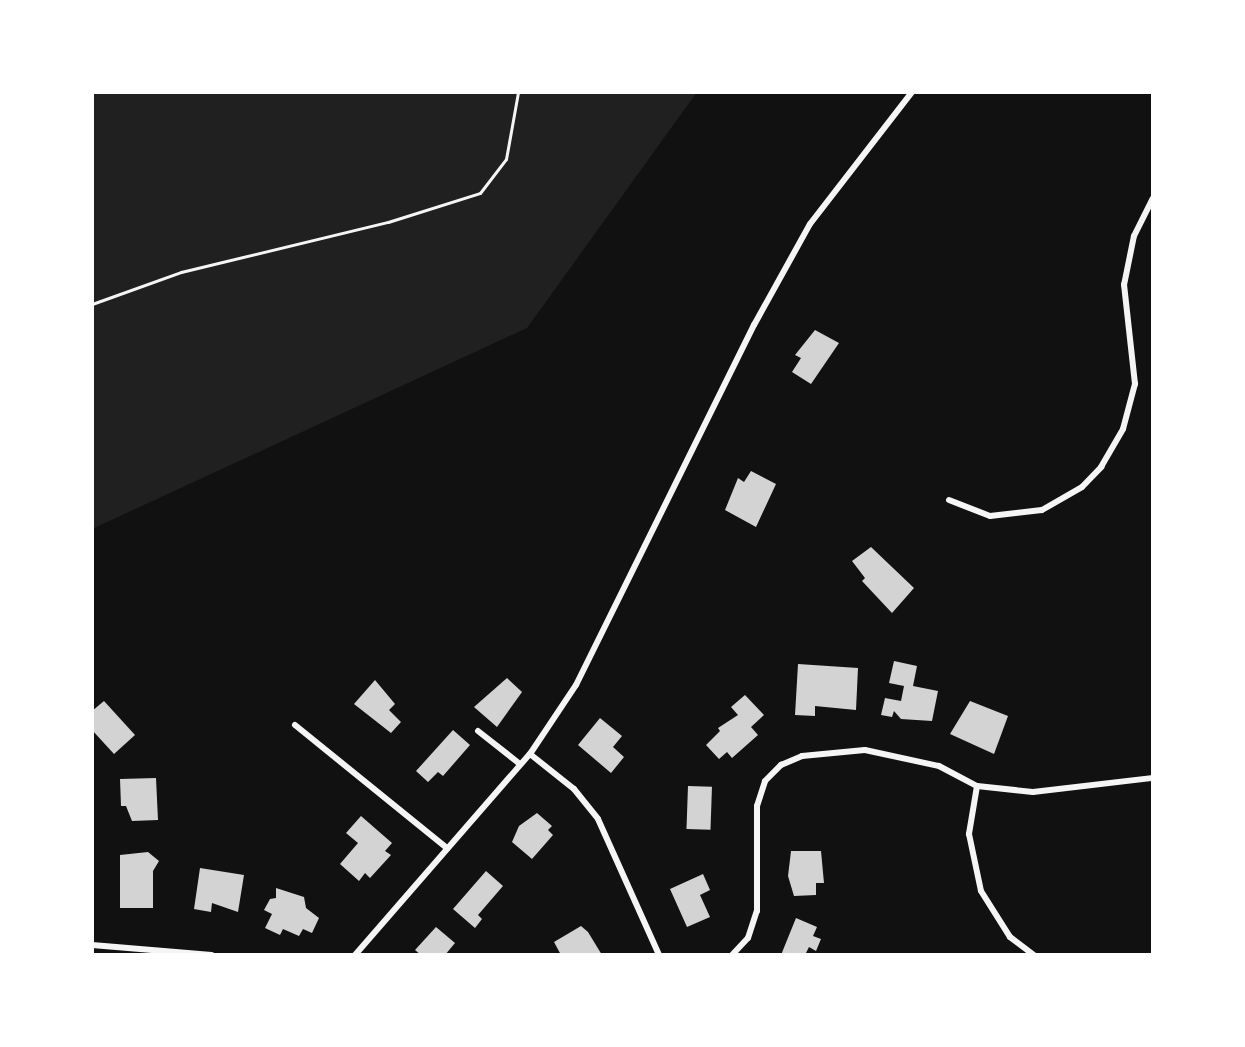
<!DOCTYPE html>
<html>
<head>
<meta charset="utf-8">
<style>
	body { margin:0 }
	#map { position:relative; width:1245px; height:1047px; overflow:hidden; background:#111; font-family:Bitter,serif }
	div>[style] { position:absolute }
	.green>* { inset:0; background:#202020 }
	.building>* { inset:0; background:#d3d3d3; transform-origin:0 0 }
	.service>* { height:3px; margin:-1.5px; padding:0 1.5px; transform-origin:1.5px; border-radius:1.5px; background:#f5f5f5 }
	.minor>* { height:6px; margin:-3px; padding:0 3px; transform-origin:3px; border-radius:3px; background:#f5f5f5 }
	span { translate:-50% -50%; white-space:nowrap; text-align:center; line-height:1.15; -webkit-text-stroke:6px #fff; paint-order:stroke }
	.frame { position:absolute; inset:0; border:94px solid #fff; pointer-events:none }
</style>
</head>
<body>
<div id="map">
	<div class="green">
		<i style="clip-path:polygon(92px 92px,697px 92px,527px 328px,92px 529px)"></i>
	</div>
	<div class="building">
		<i style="clip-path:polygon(815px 330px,839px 343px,811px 384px,792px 372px,801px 358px,795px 355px)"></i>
		<i style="clip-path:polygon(751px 471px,776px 484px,756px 527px,725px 510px,738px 478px,744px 482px)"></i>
		<i style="clip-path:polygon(871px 547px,914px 588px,892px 613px,862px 581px,865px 578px,852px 561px)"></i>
		<i style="clip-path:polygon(894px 661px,917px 666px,913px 686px,938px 691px,932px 721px,901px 719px,894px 711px,892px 717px,881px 715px,885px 698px,901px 701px,904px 686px,889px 683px)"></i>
		<i style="clip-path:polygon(798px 664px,858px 668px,856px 710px,815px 706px,815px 716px,795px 715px)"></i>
		<i style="clip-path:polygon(507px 678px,522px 692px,497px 727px,474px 707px)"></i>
		<i style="clip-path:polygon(375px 680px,395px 704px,389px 710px,401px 722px,391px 733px,354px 704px)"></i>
		<i style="clip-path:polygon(745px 695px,764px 715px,751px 727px,758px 735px,732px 758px,727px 752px,719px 759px,706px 745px,720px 731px,718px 728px,738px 715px,731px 707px)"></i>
		<i style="clip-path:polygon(104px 701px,135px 735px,114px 754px,92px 730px,92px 711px)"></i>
		<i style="clip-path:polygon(970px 701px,1008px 716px,994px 754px,950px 734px)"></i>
		<i style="clip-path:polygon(600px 718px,622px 736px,613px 747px,624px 757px,611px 773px,578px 745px)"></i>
		<i style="clip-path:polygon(453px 730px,470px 745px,443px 776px,438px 772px,428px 782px,416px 771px)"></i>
		<i style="clip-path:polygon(156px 778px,158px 820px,132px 821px,126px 806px,121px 806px,120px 779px)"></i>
		<i style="left:688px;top:786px;width:24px;height:43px;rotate:2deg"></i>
		<i style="clip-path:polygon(537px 813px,552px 826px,548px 830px,553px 835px,532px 859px,512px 842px,519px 826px)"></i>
		<i style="clip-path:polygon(361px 816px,392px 843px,385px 851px,391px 855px,370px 878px,365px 873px,359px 881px,340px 864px,358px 843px,346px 833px)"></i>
		<i style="clip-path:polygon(791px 851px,821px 851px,824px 883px,816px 883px,816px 895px,794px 896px,788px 876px)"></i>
		<i style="clip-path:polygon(148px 852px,159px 861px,153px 871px,153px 908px,120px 908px,120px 855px)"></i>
		<i style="clip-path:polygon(200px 868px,244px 875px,238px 912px,212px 903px,211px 912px,194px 909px)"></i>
		<i style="clip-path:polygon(486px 871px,503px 886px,478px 915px,482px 919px,475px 928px,453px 909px)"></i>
		<i style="clip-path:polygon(703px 874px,710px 890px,700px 895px,710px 917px,687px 927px,670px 889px)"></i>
		<i style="clip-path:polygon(276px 888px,304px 897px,306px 908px,319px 918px,312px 933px,303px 929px,299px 936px,283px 929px,280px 935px,265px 928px,272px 914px,264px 910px,270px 899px,276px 898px)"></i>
		<i style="clip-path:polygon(796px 918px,817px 927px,813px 936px,821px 939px,816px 951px,809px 947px,805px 955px,781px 955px)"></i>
		<i style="clip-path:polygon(581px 926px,588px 932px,602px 955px,561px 955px,554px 942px)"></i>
		<i style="clip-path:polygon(436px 927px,455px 943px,445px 955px,421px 955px,415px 950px)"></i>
	</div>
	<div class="service">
		<i style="left:92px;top:304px;width:95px;rotate:-19.8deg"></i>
		<i style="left:181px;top:272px;width:213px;rotate:-13.6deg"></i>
		<i style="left:388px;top:222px;width:96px;rotate:-17.5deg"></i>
		<i style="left:480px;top:193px;width:43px;rotate:-52.6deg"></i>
		<i style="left:506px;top:159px;width:68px;rotate:-79.8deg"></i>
	</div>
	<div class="minor">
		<i style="left:949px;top:500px;width:44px;rotate:21.3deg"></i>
		<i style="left:990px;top:516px;width:52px;rotate:-6.6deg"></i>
		<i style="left:1042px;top:510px;width:46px;rotate:-29.9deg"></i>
		<i style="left:1082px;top:487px;width:28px;rotate:-46deg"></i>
		<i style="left:1101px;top:467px;width:44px;rotate:-59.9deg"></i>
		<i style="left:1123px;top:429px;width:47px;rotate:-75.1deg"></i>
		<i style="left:1135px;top:384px;width:100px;rotate:-96.3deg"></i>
		<i style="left:1124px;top:285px;width:50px;rotate:-78.5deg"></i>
		<i style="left:1134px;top:236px;width:42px;rotate:-63.4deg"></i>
		<i style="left:295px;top:725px;width:196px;rotate:39deg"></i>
		<i style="left:478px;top:731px;width:53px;rotate:38.2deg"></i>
		<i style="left:530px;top:754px;width:56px;rotate:38.5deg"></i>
		<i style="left:574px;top:789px;width:38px;rotate:51deg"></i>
		<i style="left:598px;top:819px;width:149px;rotate:65.8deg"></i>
		<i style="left:977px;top:786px;width:49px;rotate:99.5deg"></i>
		<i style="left:969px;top:834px;width:58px;rotate:78.1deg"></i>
		<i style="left:981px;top:891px;width:54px;rotate:57.8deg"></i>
		<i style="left:1010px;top:937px;width:30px;rotate:37deg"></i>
		<i style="left:92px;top:945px;width:120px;rotate:4.8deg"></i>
		<i style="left:355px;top:955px;width:267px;rotate:-49deg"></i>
		<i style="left:530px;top:754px;width:83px;rotate:-56.3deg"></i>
		<i style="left:576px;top:685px;width:402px;rotate:-63.7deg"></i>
		<i style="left:754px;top:325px;width:115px;rotate:-61deg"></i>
		<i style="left:810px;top:224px;width:167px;rotate:-52.3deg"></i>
		<i style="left:732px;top:955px;width:23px;rotate:-47deg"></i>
		<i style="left:748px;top:938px;width:28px;rotate:-72deg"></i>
		<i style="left:757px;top:911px;width:105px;rotate:-90deg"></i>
		<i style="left:757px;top:806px;width:26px;rotate:-72deg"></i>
		<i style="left:765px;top:781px;width:23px;rotate:-45deg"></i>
		<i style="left:781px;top:765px;width:23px;rotate:-23deg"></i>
		<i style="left:802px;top:756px;width:63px;rotate:-5.4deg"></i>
		<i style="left:865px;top:750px;width:76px;rotate:12.2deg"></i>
		<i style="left:939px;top:766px;width:43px;rotate:27.8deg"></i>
		<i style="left:977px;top:786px;width:56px;rotate:6.1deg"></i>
		<i style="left:1033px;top:792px;width:121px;rotate:-6.7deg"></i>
	</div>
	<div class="frame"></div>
</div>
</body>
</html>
